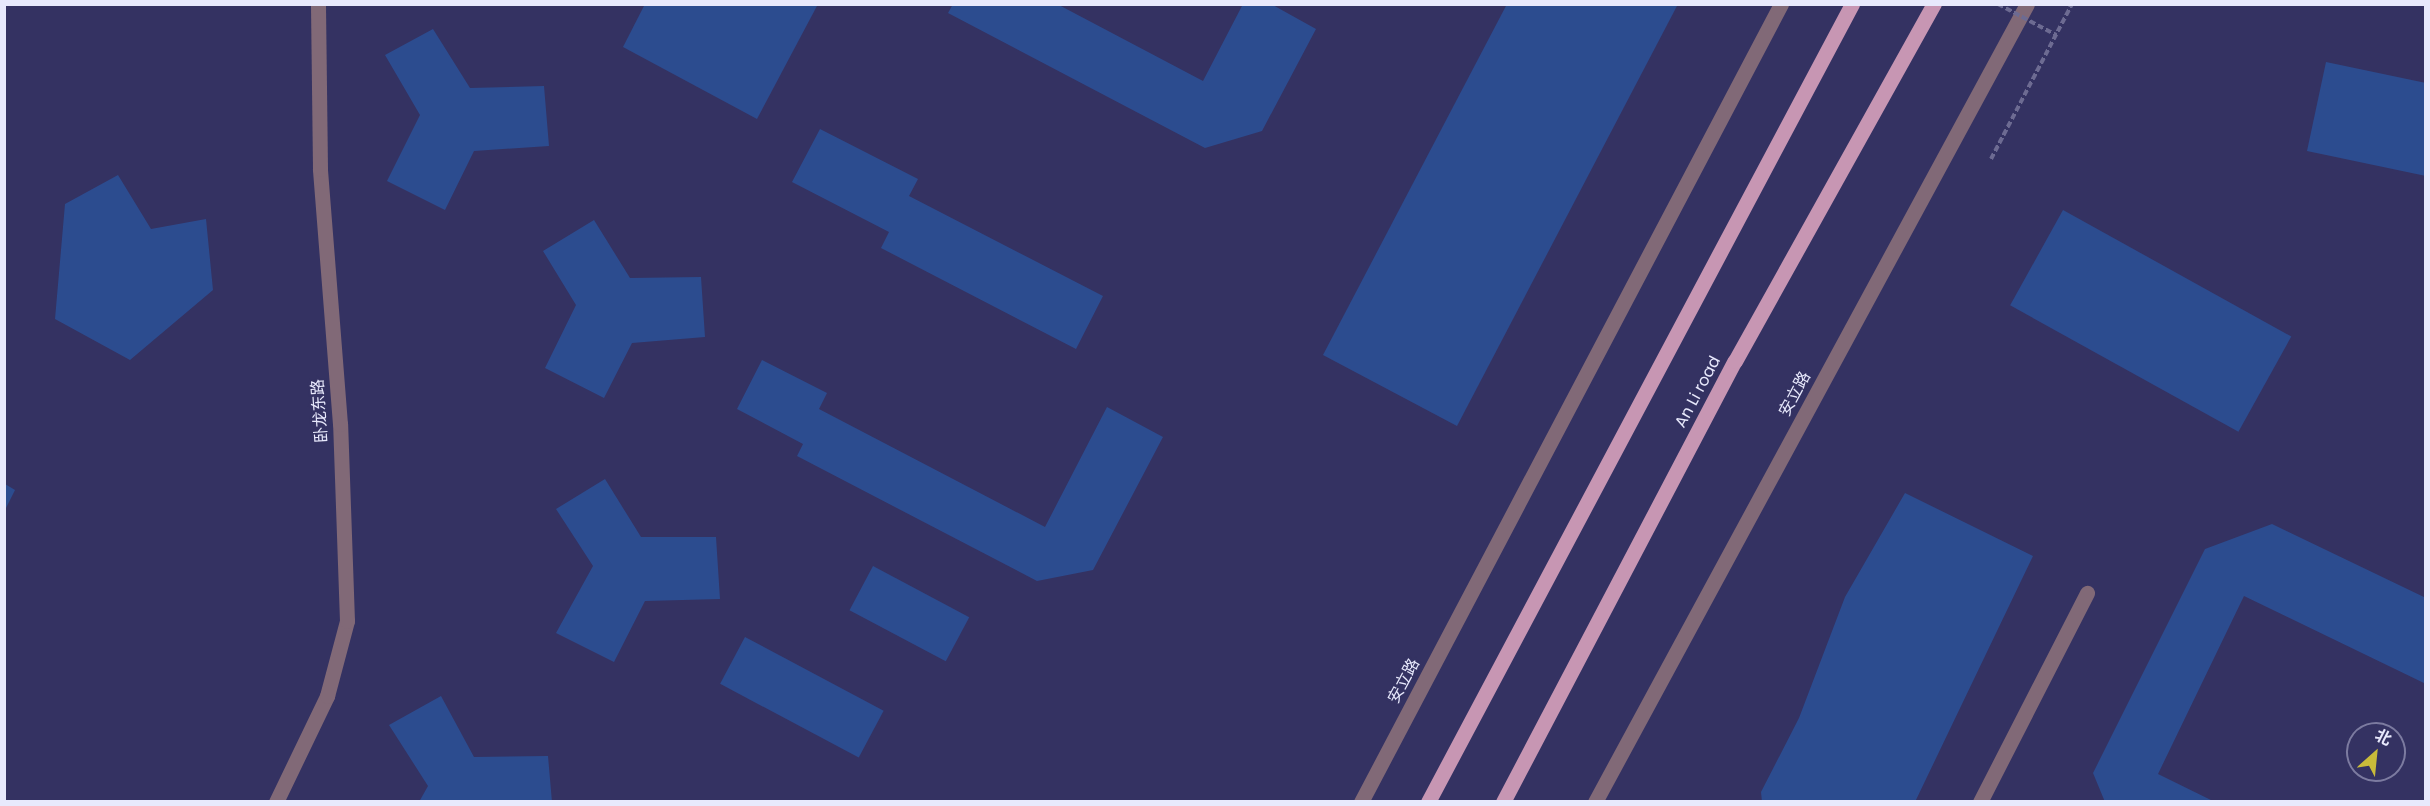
<!DOCTYPE html>
<html>
<head>
<meta charset="utf-8">
<style>
	body { margin:0 }
	#map { position:relative; width:2430px; height:806px; overflow:hidden; background:#343262; font-family:Poppins,"Noto Sans SC",sans-serif }
	div>[style] { position:absolute }
	.building>* { inset:0; background:#2c4c8f; transform-origin:0 0 }
	.path>* { height:4px; margin-top:-2px; transform-origin:0; background:repeating-linear-gradient(90deg,#6d6b92 0 6px,transparent 0 9px) }
	.service>* { height:15px; margin:-7.5px; padding:0 7.5px; transform-origin:7.5px; border-radius:7.5px; background:#816977 }
	.minor>* { height:15px; margin:-7.5px; padding:0 7.5px; transform-origin:7.5px; border-radius:7.5px; background:#816977 }
	.tertiary>* { height:15px; margin:-7.5px; padding:0 7.5px; transform-origin:7.5px; border-radius:7.5px; background:#816977 }
	.primary>* { height:15px; margin:-7.5px; padding:0 7.5px; transform-origin:7.5px; border-radius:7.5px; background:#c796b3 }
	.path-bridge>* { height:4px; margin-top:-2px; transform-origin:0; background:repeating-linear-gradient(90deg,#6d6b92 0 6px,transparent 0 9px) }
	span { translate:-50% -50%; white-space:nowrap; text-align:center; line-height:1.15; -webkit-text-stroke:4.5px #343262; paint-order:stroke }
	.street-label { font-size:16px; color:#e8e9fc }
	.frame { position:absolute; inset:0; border:6px solid #e8e9fc; pointer-events:none }
	.north { position:absolute; left:2346px; top:722px; width:60px; height:60px; box-sizing:border-box; background:#343262; border:2px solid #7c7ba0; border-radius:50%; rotate:27deg; font-size:16px; font-weight:700; line-height:24px; text-align:center; color:#e8e9fc }
	.north::after { content:''; display:block; margin:auto; width:21px; height:27px; background:#c9bb3a; clip-path:polygon(50% 0,100% 100%,50% 72%,0 100%) }
</style>
</head>
<body>
<div id="map">
	<div class="building">
		<i style="clip-path:polygon(645px 4px,818px 4px,757px 119px,623px 47px)"></i>
		<i style="clip-path:polygon(953px 4px,1057px 4px,1203px 81px,1243px 4px,1271px 4px,1316px 29px,1262px 131px,1205px 148px,948px 13px)"></i>
		<i style="clip-path:polygon(1507px 4px,1678px 4px,1457px 426px,1323px 355px)"></i>
		<i style="clip-path:polygon(433px 29px,470px 88px,544px 86px,549px 146px,474px 151px,445px 210px,387px 181px,420px 115px,385px 55px)"></i>
		<i style="clip-path:polygon(2326px 62px,2426px 83px,2426px 176px,2307px 151px)"></i>
		<i style="clip-path:polygon(820px 129px,918px 179px,909px 196px,1103px 296px,1076px 349px,881px 248px,889px 232px,792px 182px)"></i>
		<i style="clip-path:polygon(118px 175px,151px 229px,206px 219px,213px 290px,130px 360px,55px 319px,65px 204px)"></i>
		<i style="left:2063px;top:210px;width:261px;height:109px;rotate:29deg"></i>
		<i style="clip-path:polygon(594px 220px,630px 278px,701px 277px,705px 337px,632px 343px,604px 398px,545px 368px,576px 305px,543px 251px)"></i>
		<i style="clip-path:polygon(762px 360px,827px 393px,819px 409px,1045px 527px,1107px 407px,1163px 437px,1093px 570px,1037px 581px,797px 456px,803px 444px,737px 409px)"></i>
		<i style="clip-path:polygon(605px 479px,641px 537px,716px 537px,720px 599px,645px 601px,614px 662px,556px 633px,593px 566px,556px 509px)"></i>
		<i style="clip-path:polygon(5px 484px,15px 490px,5px 510px)"></i>
		<i style="clip-path:polygon(1905px 493px,2033px 556px,1915px 802px,1762px 802px,1761px 792px,1799px 718px,1845px 597px)"></i>
		<i style="clip-path:polygon(2272px 524px,2426px 598px,2426px 684px,2244px 596px,2158px 774px,2215px 802px,2105px 802px,2093px 773px,2205px 549px)"></i>
		<i style="left:873px;top:566px;width:109px;height:50px;rotate:28deg"></i>
		<i style="left:745px;top:637px;width:157px;height:53px;rotate:28deg"></i>
		<i style="clip-path:polygon(441px 696px,474px 757px,548px 756px,552px 802px,419px 802px,428px 786px,389px 725px)"></i>
	</div>
	<div class="path">
		<i style="left:1991px;top:159px;width:175px;rotate:-62.4deg"></i>
	</div>
	<div class="service">
		<i style="left:1980px;top:802px;width:235px;rotate:-62.9deg"></i>
	</div>
	<div class="minor">
		<i style="left:276px;top:802px;width:118px;rotate:-64.3deg"></i>
		<i style="left:327px;top:696px;width:78px;rotate:-75.1deg"></i>
		<i style="left:347px;top:621px;width:197px;rotate:-92deg"></i>
		<i style="left:340px;top:424px;width:256px;rotate:-94.5deg"></i>
		<i style="left:320px;top:169px;width:165px;rotate:-90.7deg"></i>
	</div>
	<div class="tertiary">
		<i style="left:1361px;top:802px;width:902px;rotate:-62.24deg"></i>
		<i style="left:1595px;top:802px;width:907px;rotate:-61.57deg"></i>
	</div>
	<div class="primary">
		<i style="left:1428px;top:802px;width:904px;rotate:-62.02deg"></i>
		<i style="left:1503px;top:802px;width:498px;rotate:-62.3deg"></i>
		<i style="left:1735px;top:361px;width:409px;rotate:-60.9deg"></i>
	</div>
	<div class="path-bridge">
		<i style="left:1998px;top:4px;width:66px;rotate:28.1deg"></i>
	</div>
	<div class="street-label">
		<span style="left:1698px;top:392px;rotate:-62deg">An Li road</span>
		<span style="left:1795px;top:394px;rotate:-62deg">安立路</span>
		<span style="left:320px;top:411px;rotate:-94deg">卧龙东路</span>
		<span style="left:1404px;top:681px;rotate:-62deg">安立路</span>
	</div>
	<div class="frame"></div>
	<div class="north">北</div>
</div>
</body>
</html>
